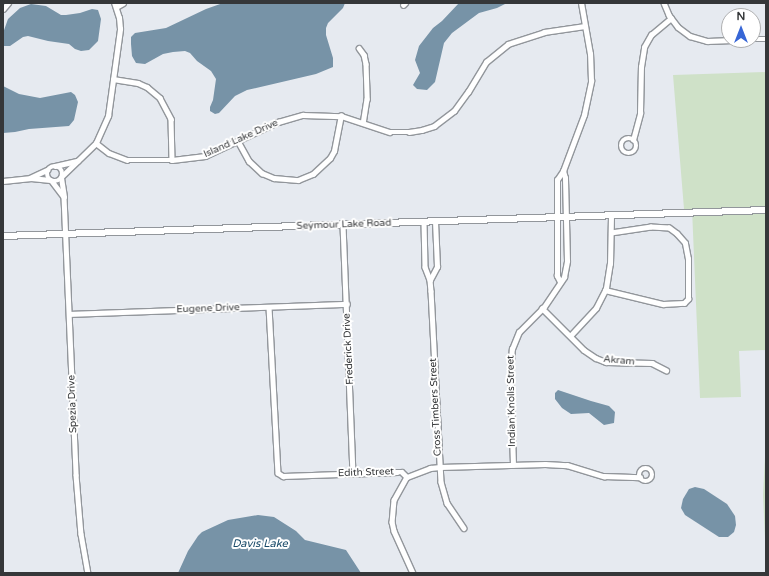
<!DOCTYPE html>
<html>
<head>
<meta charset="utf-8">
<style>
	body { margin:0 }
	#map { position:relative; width:769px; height:576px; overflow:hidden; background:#e6eaf0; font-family:"Varela Round",sans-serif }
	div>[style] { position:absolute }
	.green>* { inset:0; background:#cfe1c8 }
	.water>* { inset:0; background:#7793a7 }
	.roads { filter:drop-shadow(1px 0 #92969b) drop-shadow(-1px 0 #92969b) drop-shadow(0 1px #92969b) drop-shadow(0 -1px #92969b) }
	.minor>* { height:4.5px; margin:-2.25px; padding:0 2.25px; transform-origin:2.25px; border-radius:2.25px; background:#fff }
	.minor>.ring { margin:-2.25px; padding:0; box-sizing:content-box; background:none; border:4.5px solid #fff; border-radius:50% }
	.tertiary>* { height:5.5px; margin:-2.75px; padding:0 2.75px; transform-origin:2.75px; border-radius:2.75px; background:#fff }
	span { translate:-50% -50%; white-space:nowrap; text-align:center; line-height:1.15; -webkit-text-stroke:4px #fff; paint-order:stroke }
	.street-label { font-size:10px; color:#353739 }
	.water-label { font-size:11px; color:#164867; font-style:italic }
	.frame { position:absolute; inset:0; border:4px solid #353739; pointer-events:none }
	.north { position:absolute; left:721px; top:8px; width:40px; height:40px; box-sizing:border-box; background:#fff; border:1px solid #aeafb0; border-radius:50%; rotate:0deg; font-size:11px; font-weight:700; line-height:16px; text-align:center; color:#353739 }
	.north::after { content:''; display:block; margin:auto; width:14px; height:18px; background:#3766d6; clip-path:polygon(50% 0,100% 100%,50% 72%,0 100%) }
</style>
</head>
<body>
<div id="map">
	<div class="green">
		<i style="clip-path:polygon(766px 72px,766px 350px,739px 351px,741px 397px,700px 398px,692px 209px,684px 209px,673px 75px)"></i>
		<i style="clip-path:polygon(766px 438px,766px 561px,763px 495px)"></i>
	</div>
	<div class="water">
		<i style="clip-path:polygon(223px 3px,345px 3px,343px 8px,328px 23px,326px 28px,326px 35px,333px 58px,333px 67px,316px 74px,247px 90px,235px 96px,219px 113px,215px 114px,210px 111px,210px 107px,213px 100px,216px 79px,211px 71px,197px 61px,190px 53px,185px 51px,173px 52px,163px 54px,145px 64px,136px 63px,132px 56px,131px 44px,131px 37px,135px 33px,166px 28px,206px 9px)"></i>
		<i style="clip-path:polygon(459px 3px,507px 3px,497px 8px,479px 13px,452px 33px,444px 43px,435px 82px,427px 90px,417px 89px,413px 85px,420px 73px,415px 60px,419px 46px,433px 28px,442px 21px)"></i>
		<i style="clip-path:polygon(31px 4px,46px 6px,61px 15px,66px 15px,80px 13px,92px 9px,98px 10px,101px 19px,98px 41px,89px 50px,81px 51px,75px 49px,69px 44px,48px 41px,28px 36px,23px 37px,10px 46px,3px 46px,3px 33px,8px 19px,20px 8px)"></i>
		<i style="clip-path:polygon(3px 86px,19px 94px,40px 98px,71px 92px,75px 95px,78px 102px,74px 120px,69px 126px,29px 129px,15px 132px,3px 133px)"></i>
		<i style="clip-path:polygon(558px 390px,591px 401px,609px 406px,615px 412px,614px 423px,604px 425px,589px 413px,571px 414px,562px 408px,555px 399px,555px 393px)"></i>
		<i style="clip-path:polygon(695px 487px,704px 489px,727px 504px,735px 516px,736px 525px,734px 532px,728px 537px,719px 537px,685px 515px,681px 508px,683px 499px,689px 489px)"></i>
		<i style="clip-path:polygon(258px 515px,274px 517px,296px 531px,305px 540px,346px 550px,361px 573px,178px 573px,188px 551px,198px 536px,202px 532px,228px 520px)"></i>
	</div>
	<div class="roads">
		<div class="minor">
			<i style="left:664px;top:3px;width:13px;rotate:67deg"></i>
			<i style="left:669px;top:15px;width:15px;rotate:53deg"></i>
			<i style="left:678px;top:27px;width:15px;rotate:37deg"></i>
			<i style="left:690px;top:36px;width:18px;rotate:16deg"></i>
			<i style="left:707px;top:41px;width:32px;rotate:-2deg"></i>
			<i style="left:403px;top:5px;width:3px;rotate:-45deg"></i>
			<i style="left:116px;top:7px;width:8px;rotate:-30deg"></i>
			<i style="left:3px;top:9px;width:8px;rotate:-50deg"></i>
			<i style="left:753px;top:39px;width:13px"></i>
			<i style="left:359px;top:48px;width:9px;rotate:54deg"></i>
			<i style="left:364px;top:55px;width:9px;rotate:77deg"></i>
			<i style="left:366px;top:64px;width:35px;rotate:88deg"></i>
			<i style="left:367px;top:99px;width:24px;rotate:99deg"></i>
			<i style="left:113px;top:79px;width:25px;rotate:9deg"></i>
			<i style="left:138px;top:83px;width:10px;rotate:24deg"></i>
			<i style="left:147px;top:87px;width:17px;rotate:40deg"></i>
			<i style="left:160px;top:98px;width:24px;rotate:62deg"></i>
			<i style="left:171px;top:119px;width:41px;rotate:88.6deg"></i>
			<i class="ring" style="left:621px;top:138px;width:11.5px;height:11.5px"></i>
			<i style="left:633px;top:140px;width:28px;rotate:-75deg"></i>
			<i style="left:640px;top:113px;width:46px;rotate:-88.8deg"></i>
			<i style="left:641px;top:67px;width:20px;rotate:-81deg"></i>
			<i style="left:644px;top:47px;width:14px;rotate:-60deg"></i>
			<i style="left:651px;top:35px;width:26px;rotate:-40deg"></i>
			<i style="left:238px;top:141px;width:23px;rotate:61deg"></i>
			<i style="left:249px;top:161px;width:18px;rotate:43deg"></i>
			<i style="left:262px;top:173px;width:13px;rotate:23deg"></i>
			<i style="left:274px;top:178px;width:24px;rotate:5deg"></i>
			<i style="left:298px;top:180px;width:16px;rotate:-22deg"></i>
			<i style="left:313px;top:174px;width:23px;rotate:-43deg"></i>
			<i style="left:330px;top:158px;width:8px;rotate:-60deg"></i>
			<i style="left:334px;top:151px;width:36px;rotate:-79deg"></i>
			<i style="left:96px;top:143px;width:16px;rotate:38deg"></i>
			<i style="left:109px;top:153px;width:19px;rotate:21deg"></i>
			<i style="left:127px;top:160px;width:45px"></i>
			<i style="left:172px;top:160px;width:33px;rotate:-7deg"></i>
			<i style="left:205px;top:156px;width:81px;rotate:-25deg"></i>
			<i style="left:278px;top:122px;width:26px;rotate:-16deg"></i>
			<i style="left:303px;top:115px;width:38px;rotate:2deg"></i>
			<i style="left:341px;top:116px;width:51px;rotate:18.4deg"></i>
			<i style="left:389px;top:132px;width:20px"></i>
			<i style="left:409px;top:132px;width:13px;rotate:-9deg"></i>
			<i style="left:422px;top:130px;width:13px;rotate:-18deg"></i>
			<i style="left:434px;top:126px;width:25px;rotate:-37deg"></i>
			<i style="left:454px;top:111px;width:24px;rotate:-54deg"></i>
			<i style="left:468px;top:92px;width:35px;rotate:-59deg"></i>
			<i style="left:486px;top:62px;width:28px;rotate:-39deg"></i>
			<i style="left:508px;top:44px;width:38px;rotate:-18deg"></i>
			<i style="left:544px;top:32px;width:41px;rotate:-8.3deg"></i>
			<i style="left:55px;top:166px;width:23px;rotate:-13deg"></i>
			<i class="ring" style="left:47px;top:166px;width:11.5px;height:11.5px"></i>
			<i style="left:48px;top:170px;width:19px;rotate:155deg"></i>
			<i style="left:31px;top:178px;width:19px;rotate:6deg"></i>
			<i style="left:62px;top:176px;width:47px;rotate:-44.1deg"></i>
			<i style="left:96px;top:143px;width:30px;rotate:-66deg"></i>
			<i style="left:108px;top:116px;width:88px;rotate:-82.1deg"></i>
			<i style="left:120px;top:29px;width:11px;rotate:-95deg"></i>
			<i style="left:119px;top:18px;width:16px;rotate:-108deg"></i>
			<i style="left:3px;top:181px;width:28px;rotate:-6deg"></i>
			<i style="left:52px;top:181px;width:20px;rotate:53deg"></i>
			<i style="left:64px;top:197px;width:19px;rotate:-99deg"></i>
			<i style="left:64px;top:197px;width:278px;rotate:87.5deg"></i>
			<i style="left:76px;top:475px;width:59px;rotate:85.2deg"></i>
			<i style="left:81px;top:534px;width:40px;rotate:80deg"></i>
			<i style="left:424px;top:222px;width:45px;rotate:88.7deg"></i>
			<i style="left:425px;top:267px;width:14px;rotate:69deg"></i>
			<i style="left:430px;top:280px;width:11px;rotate:85deg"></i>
			<i style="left:431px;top:291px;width:191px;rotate:87deg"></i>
			<i style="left:441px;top:482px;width:22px;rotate:74deg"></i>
			<i style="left:447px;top:503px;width:30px;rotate:56deg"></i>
			<i style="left:343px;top:225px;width:248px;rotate:87.7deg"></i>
			<i style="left:430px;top:280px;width:15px;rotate:-62deg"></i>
			<i style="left:437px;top:267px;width:45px;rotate:-92.5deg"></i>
			<i style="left:560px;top:282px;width:7px;rotate:-117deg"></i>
			<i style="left:557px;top:276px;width:96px;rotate:-90deg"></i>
			<i style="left:557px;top:180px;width:11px;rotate:-56deg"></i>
			<i style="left:563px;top:171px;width:60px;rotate:-69.4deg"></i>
			<i style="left:584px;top:115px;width:35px;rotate:-78deg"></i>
			<i style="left:591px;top:81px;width:27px;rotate:-92deg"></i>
			<i style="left:590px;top:54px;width:52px;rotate:-100deg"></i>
			<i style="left:605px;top:290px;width:60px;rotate:13.6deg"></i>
			<i style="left:663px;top:304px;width:21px;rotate:-3deg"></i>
			<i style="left:684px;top:303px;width:6px;rotate:-45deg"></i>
			<i style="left:688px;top:299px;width:40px;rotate:-90deg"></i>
			<i style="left:688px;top:259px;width:16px;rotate:-101deg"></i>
			<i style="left:685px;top:243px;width:12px;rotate:-132deg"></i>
			<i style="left:677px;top:234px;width:10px;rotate:-143deg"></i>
			<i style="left:669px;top:228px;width:18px;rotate:-177deg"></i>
			<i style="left:651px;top:227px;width:40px;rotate:171.5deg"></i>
			<i style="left:269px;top:307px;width:166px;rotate:86.9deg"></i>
			<i style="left:278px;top:473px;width:6px;rotate:31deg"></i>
			<i style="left:283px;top:476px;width:114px;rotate:-2deg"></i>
			<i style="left:397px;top:472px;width:5px"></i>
			<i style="left:402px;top:472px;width:7px;rotate:45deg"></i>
			<i style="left:542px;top:308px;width:59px;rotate:45deg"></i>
			<i style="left:584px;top:350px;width:14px;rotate:34deg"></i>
			<i style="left:596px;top:358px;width:11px;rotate:22deg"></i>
			<i style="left:606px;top:362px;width:46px;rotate:1.2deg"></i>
			<i style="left:652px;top:363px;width:16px;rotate:27deg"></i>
			<i style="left:70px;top:314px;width:277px;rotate:-2.1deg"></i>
			<i style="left:570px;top:336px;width:38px;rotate:-47deg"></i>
			<i style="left:596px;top:308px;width:22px;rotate:-63deg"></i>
			<i style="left:606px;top:288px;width:24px;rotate:-81deg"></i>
			<i style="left:610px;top:264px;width:48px;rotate:-88.8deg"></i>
			<i style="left:513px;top:465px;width:90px;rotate:-91.9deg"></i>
			<i style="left:510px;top:375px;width:26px;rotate:-86deg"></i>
			<i style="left:512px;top:349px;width:18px;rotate:-68deg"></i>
			<i style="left:519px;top:332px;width:35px;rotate:-45deg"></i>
			<i style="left:544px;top:307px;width:36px;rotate:-56deg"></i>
			<i style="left:564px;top:277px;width:16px;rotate:-79deg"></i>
			<i style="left:567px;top:261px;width:83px;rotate:-91.4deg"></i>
			<i style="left:565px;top:178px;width:7px;rotate:-106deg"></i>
			<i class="ring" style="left:639px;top:468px;width:9.5px;height:9.5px"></i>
			<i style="left:407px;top:477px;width:25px;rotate:-21deg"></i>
			<i style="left:430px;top:468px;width:10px;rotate:-6deg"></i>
			<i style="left:440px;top:467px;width:105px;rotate:-1.6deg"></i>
			<i style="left:545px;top:464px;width:22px;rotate:3deg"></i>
			<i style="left:567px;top:465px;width:39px;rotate:17deg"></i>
			<i style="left:604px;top:476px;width:36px;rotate:2deg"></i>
			<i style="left:407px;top:477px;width:26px;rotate:119deg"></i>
			<i style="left:394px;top:500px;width:22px;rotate:95deg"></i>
			<i style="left:392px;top:522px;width:9px;rotate:77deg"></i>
			<i style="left:394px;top:531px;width:46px;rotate:65.7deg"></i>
		</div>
		<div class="tertiary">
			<i style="left:3px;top:236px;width:763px;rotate:-1.95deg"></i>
		</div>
	</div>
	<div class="street-label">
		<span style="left:241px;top:139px;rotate:-24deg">Island Lake Drive</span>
		<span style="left:344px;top:225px;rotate:-2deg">Seymour Lake Road</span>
		<span style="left:208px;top:309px;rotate:-2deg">Eugene Drive</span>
		<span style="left:349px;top:349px;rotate:-93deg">Frederick Drive</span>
		<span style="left:619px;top:361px;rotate:5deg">Akram</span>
		<span style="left:512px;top:401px;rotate:-91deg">Indian Knolls Street</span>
		<span style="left:73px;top:404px;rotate:-92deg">Spezia Drive</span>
		<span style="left:436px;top:407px;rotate:-93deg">Cross Timbers Street</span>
		<span style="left:366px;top:473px;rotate:-2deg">Edith Street</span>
	</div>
	<div class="water-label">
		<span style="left:260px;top:544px">Davis Lake</span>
	</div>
	<div class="frame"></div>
	<div class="north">N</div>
</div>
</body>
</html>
